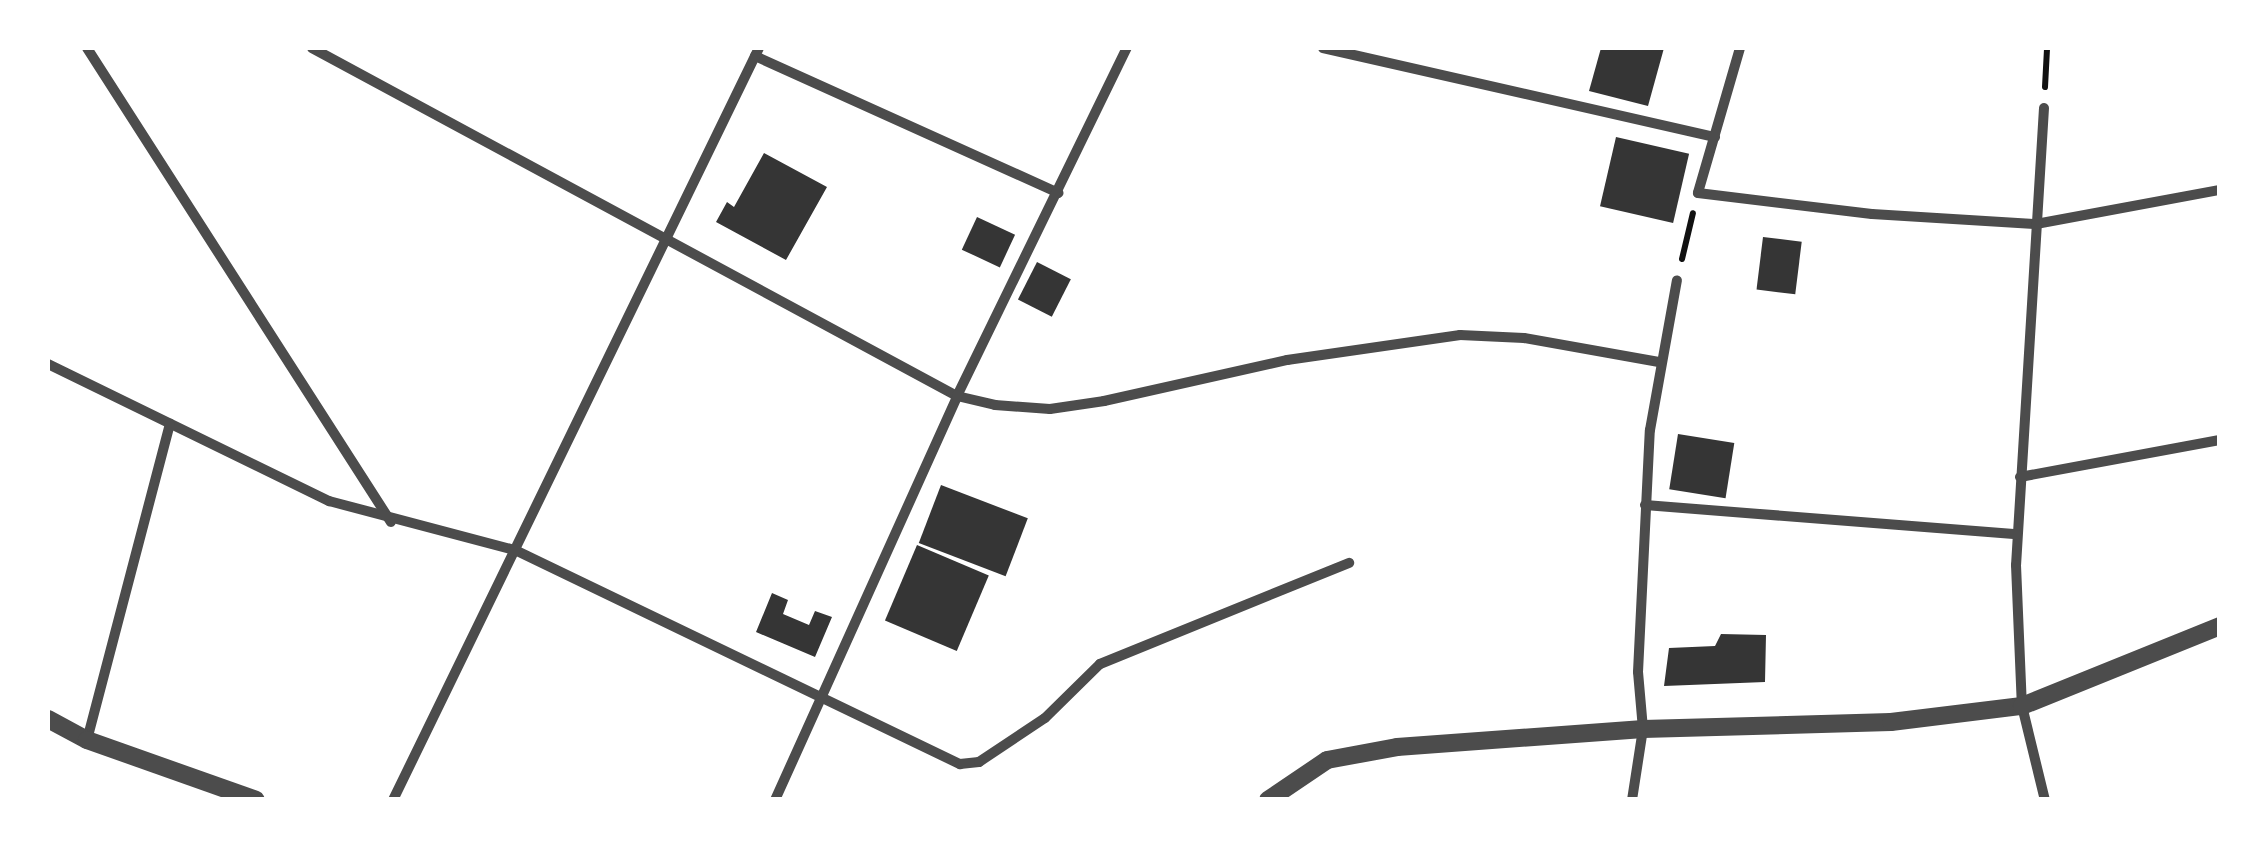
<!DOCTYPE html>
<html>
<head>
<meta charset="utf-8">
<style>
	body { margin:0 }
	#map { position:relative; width:2267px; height:847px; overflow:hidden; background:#fff; font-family:"Open Sans",sans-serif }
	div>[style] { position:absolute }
	.building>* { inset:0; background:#353535; transform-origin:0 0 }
	.path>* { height:6px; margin:-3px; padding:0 3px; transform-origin:3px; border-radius:3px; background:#111 }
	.minor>* { height:10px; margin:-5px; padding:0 5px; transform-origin:5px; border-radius:5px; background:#4c4c4c }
	.tertiary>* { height:18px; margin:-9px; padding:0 9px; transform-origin:9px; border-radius:9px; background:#4c4c4c }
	span { translate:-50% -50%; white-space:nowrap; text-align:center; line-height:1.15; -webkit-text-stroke:8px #fff; paint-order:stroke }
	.frame { position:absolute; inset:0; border:50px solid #fff; pointer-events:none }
</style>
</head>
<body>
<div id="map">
	<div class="building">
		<i style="clip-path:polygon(1601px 48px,1664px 48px,1648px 106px,1589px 91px)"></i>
		<i style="left:1616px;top:137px;width:75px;height:71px;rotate:13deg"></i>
		<i style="clip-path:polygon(764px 153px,827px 187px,786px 260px,716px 222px,727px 202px,734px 207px)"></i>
		<i style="left:977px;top:217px;width:42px;height:36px;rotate:25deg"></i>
		<i style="left:1763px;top:237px;width:39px;height:53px;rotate:7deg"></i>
		<i style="left:1037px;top:262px;width:38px;height:42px;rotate:27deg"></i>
		<i style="left:1678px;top:434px;width:57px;height:56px;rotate:9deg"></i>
		<i style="left:941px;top:485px;width:93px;height:62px;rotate:21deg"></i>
		<i style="left:917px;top:545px;width:78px;height:82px;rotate:23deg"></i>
		<i style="clip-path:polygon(772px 593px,788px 600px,783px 614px,809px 625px,815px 611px,832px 617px,815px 657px,756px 632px)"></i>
		<i style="clip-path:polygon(1721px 634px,1766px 635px,1765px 682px,1664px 686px,1669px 648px,1715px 646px)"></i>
	</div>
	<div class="path">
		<i style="left:2045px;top:87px;width:39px;rotate:-87deg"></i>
		<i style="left:1682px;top:259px;width:47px;rotate:-76.6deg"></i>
	</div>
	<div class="minor">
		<i style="left:87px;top:48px;width:563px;rotate:57.33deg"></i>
		<i style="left:312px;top:48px;width:733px;rotate:28.35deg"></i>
		<i style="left:957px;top:396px;width:39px;rotate:13deg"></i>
		<i style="left:995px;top:405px;width:55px;rotate:4.2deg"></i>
		<i style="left:1050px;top:409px;width:55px;rotate:-8.4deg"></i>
		<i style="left:1104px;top:401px;width:188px;rotate:-12.6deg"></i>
		<i style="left:1287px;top:360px;width:175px;rotate:-8.2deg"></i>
		<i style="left:1460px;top:335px;width:64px;rotate:2.7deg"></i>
		<i style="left:1524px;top:338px;width:137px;rotate:10.1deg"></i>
		<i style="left:1323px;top:48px;width:402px;rotate:12.8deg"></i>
		<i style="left:1740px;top:48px;width:151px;rotate:106.2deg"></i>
		<i style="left:1698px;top:193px;width:175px;rotate:6.9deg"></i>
		<i style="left:1872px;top:214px;width:164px;rotate:3.5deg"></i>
		<i style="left:2036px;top:224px;width:187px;rotate:-10.5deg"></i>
		<i style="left:755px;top:56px;width:333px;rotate:24.3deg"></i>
		<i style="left:2044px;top:108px;width:458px;rotate:93.5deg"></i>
		<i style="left:2016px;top:565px;width:141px;rotate:87.6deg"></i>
		<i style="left:2022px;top:706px;width:97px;rotate:76.3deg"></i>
		<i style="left:48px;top:364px;width:313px;rotate:26deg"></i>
		<i style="left:329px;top:501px;width:192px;rotate:14.8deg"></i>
		<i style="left:515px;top:550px;width:494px;rotate:25.7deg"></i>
		<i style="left:960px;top:764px;width:19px;rotate:-6deg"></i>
		<i style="left:979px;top:762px;width:79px;rotate:-33.7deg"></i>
		<i style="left:1045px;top:718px;width:77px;rotate:-44.5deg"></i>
		<i style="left:1100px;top:664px;width:269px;rotate:-22.1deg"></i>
		<i style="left:2020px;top:477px;width:203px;rotate:-10.5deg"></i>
		<i style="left:1645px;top:505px;width:373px;rotate:4.5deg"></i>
		<i style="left:87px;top:740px;width:327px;rotate:-75.3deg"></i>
		<i style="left:393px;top:800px;width:836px;rotate:-64.05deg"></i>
		<i style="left:775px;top:800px;width:443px;rotate:-65.7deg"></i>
		<i style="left:957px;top:396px;width:387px;rotate:-64deg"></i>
		<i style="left:1632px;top:800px;width:72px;rotate:-81.2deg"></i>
		<i style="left:1643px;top:729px;width:57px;rotate:-95deg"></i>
		<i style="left:1638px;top:672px;width:242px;rotate:-87.2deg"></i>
		<i style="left:1650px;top:430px;width:152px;rotate:-79.8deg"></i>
	</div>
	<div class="tertiary">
		<i style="left:48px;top:719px;width:44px;rotate:28.3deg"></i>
		<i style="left:87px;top:740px;width:179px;rotate:19.5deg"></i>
		<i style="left:1268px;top:800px;width:71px;rotate:-34.1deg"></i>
		<i style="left:1327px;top:760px;width:71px;rotate:-10.5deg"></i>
		<i style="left:1397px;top:747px;width:247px;rotate:-4.2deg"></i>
		<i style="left:1643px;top:729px;width:248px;rotate:-1.6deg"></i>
		<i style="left:1891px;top:722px;width:132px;rotate:-7deg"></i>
		<i style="left:2022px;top:706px;width:214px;rotate:-22deg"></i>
	</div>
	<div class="frame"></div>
</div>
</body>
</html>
